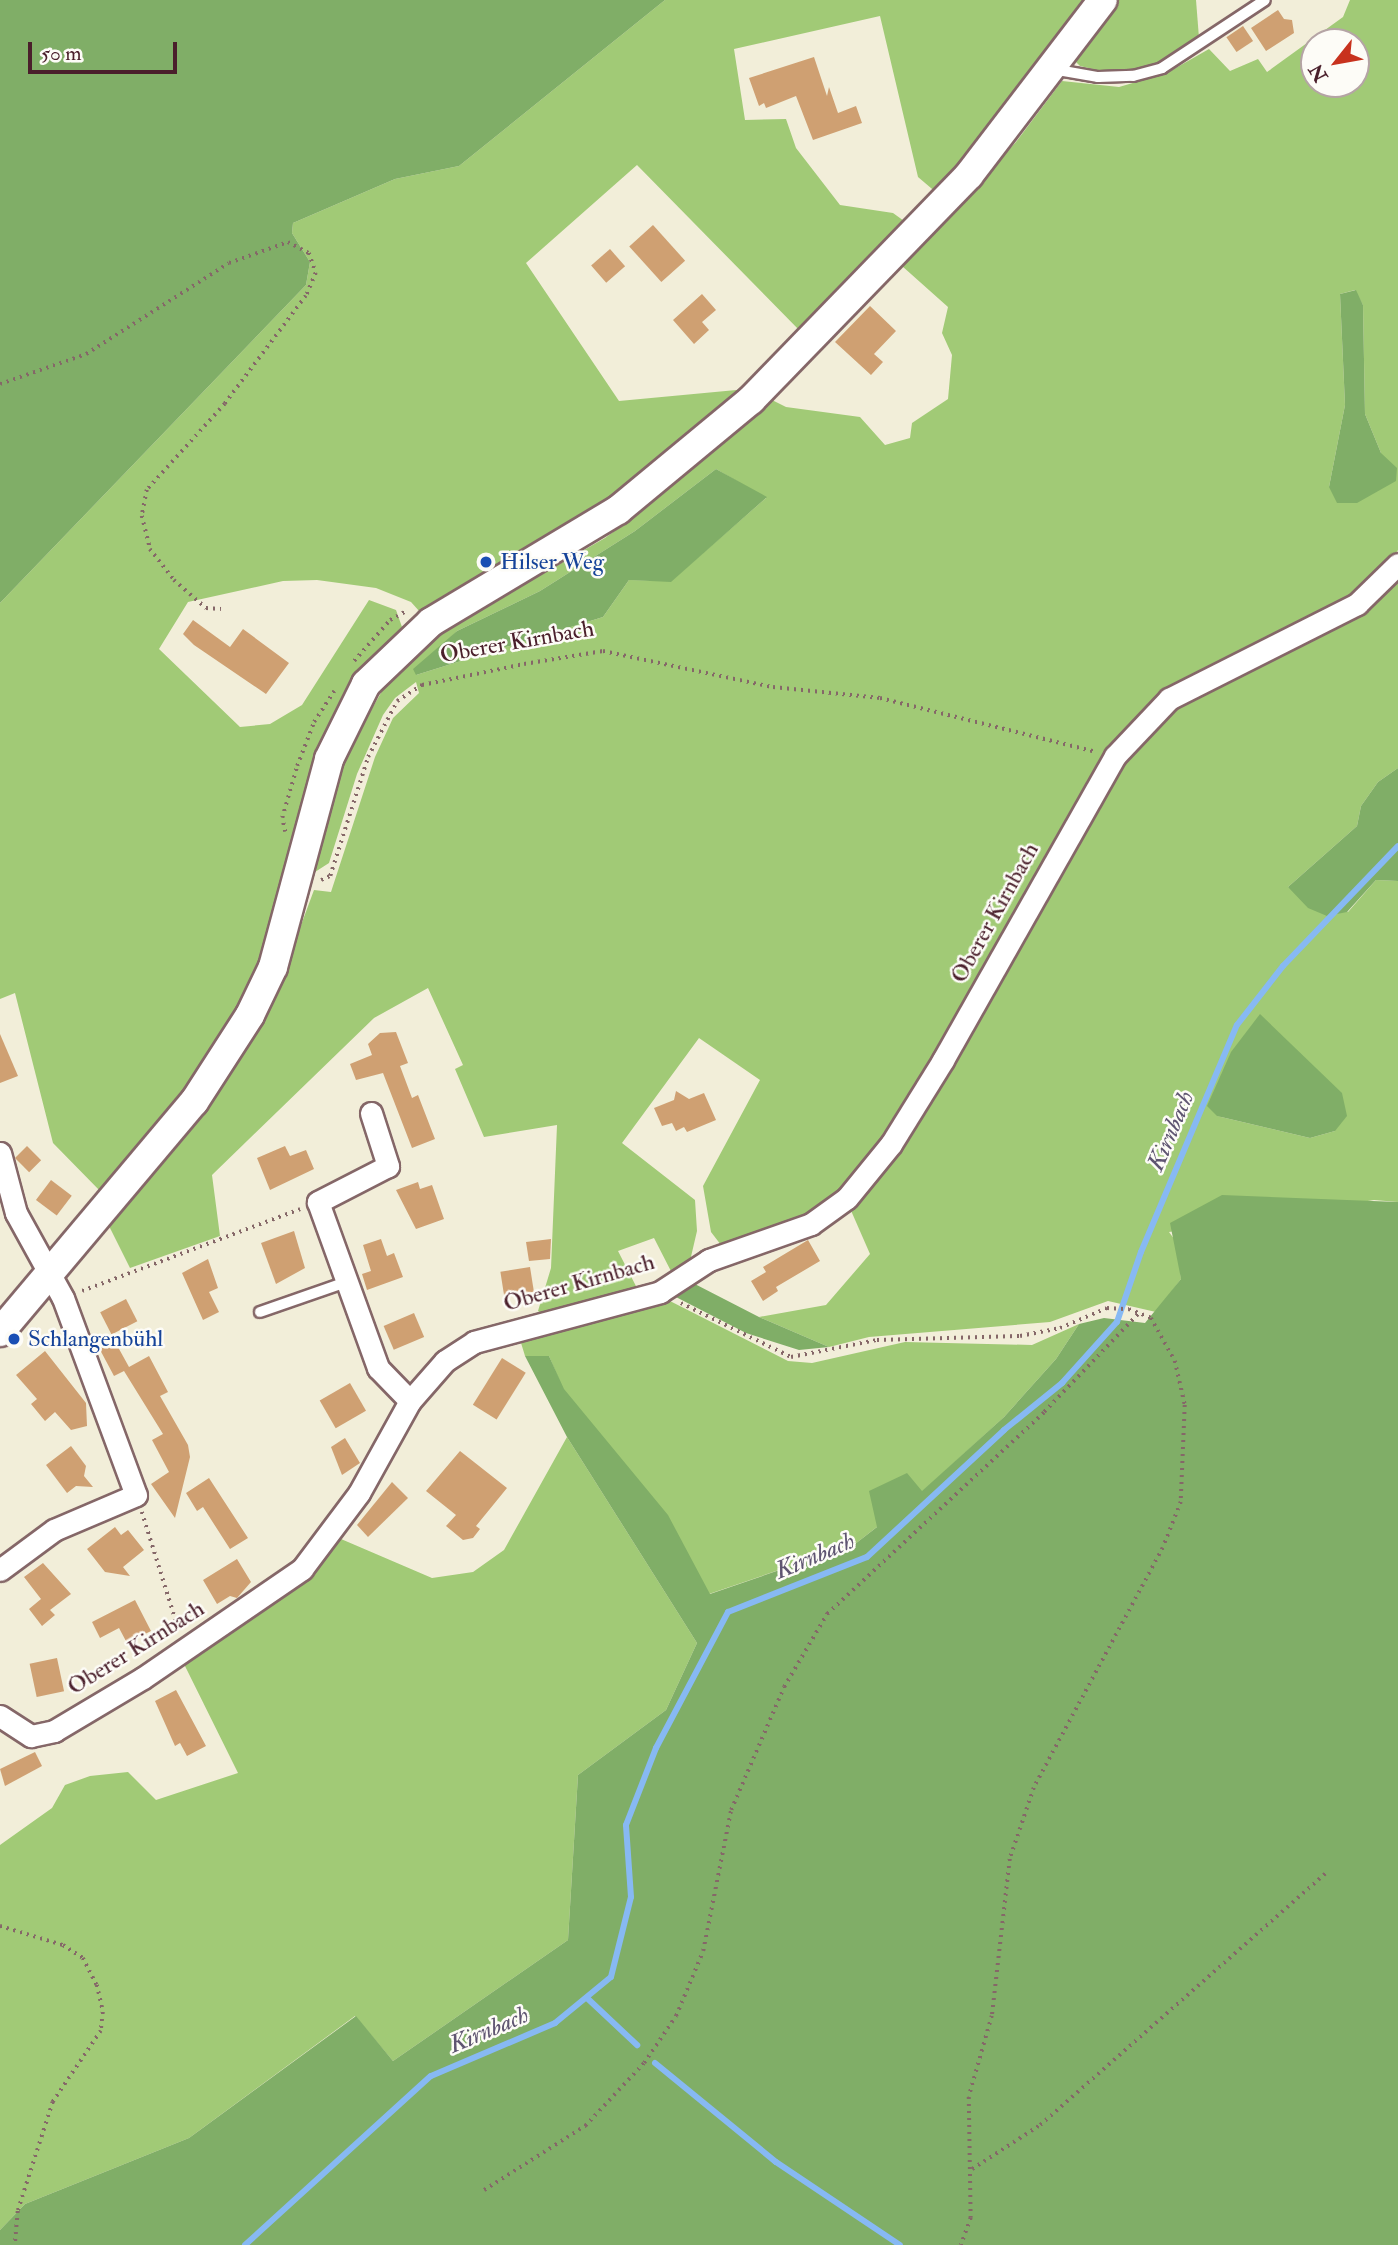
<!DOCTYPE html>
<html>
<head>
<meta charset="utf-8">
<style>
	body { margin:0 }
	#map { position:relative; width:1398px; height:2245px; overflow:hidden; background:#f2eed9; font-family:"IM FELL Double Pica",serif }
	div>[style] { position:absolute }
	.green>* { inset:0; background:#a1ca76 }
	.forest>* { inset:0; background:#80ae67 }
	.stream>* { height:6px; margin:-3px; padding:0 3px; transform-origin:3px; border-radius:3px; background:#87b9f3 }
	.building>* { inset:0; background:#cfa072; transform-origin:0 0 }
	.path>* { height:3.5px; margin-top:-1.75px; transform-origin:0; background:repeating-linear-gradient(90deg,#856768 0 2px,transparent 0 7px) }
	.roads { filter:drop-shadow(2px 0 #856768) drop-shadow(-2px 0 #856768) drop-shadow(0 2px #856768) drop-shadow(0 -2px #856768) }
	.service>* { height:10px; margin:-5px; padding:0 5px; transform-origin:5px; border-radius:5px; background:#fff }
	.minor>* { height:21px; margin:-10.5px; padding:0 10.5px; transform-origin:10.5px; border-radius:10.5px; background:#fff }
	.secondary>* { height:28px; margin:-14px; padding:0 14px; transform-origin:14px; border-radius:14px; background:#fff }
	.dots>* { width:19px; height:19px; translate:-50% -50%; box-sizing:border-box; border:4px solid #fdfcf7; border-radius:50% }
	span { translate:-50% -50%; white-space:nowrap; text-align:center; line-height:1.15; -webkit-text-stroke:5px #fdfcf7; paint-order:stroke }
	.transit-label { font-size:23px; color:#164399 }
	.left { translate:0 -50%; text-align:left }
	.street-label { font-size:23px; color:#4a1f2b }
	.water-label { font-size:24px; color:#5f5571; font-style:italic }
	.north { position:absolute; left:1300px; top:28px; width:70px; height:70px; box-sizing:border-box; background:#fdfcf7; border:2px solid #b5a4a5; border-radius:50%; rotate:239deg; font-size:19px; font-weight:700; line-height:28px; text-align:center; color:#4a1f2b }
	.north::after { content:''; display:block; margin:auto; width:24px; height:32px; background:#c8321e; clip-path:polygon(50% 0,100% 100%,50% 72%,0 100%) }
	.scale { position:absolute; left:28px; top:42px; width:149px; height:32px; box-sizing:border-box; border:4px solid #4a1f2b; border-top:0; padding-left:9px; font-size:21px; line-height:24px; white-space:nowrap; color:#4a1f2b; -webkit-text-stroke:5px #fdfcf7; paint-order:stroke }
</style>
</head>
<body>
<div id="map">
	<div class="green">
		<i style="clip-path:polygon(665px 0,1091px 0,938px 194px,918px 177px,880px 16px,734px 49px,745px 120px,786px 119px,796px 148px,840px 205px,893px 213px,911px 226px,802px 333px,637px 165px,526px 263px,619px 401px,747px 389px,612px 499px,420px 612px,411px 602px,376px 588px,317px 580px,283px 581px,188px 602px,159px 649px,240px 727px,270px 724px,302px 705px,369px 600px,396px 610px,402px 627px,367px 664px,262px 963px,240px 1006px,186px 1088px,102px 1193px,53px 1143px,15px 993px,0 999px,0 603px,306px 285px,310px 262px,292px 233px,293px 223px,395px 179px,459px 166px)"></i>
		<i style="clip-path:polygon(1111px 0,1196px 0,1199px 38px,1177px 56px,1146px 67px,1109px 73px,1080px 66px,1073px 59px)"></i>
		<i style="clip-path:polygon(evenodd,1350px 0,1398px 0,1398px 550px,1384px 572px,1352px 598px,1148px 707px,1109px 747px,1095px 782px,891px 1136px,843px 1193px,802px 1220px,721px 1245px,711px 1232px,703px 1186px,760px 1080px,699px 1038px,622px 1143px,695px 1200px,697px 1231px,690px 1261px,675px 1279px,654px 1238px,618px 1251px,639px 1292px,544px 1315px,538px 1311px,551px 1268px,557px 1125px,484px 1137px,455px 1069px,463px 1065px,428px 988px,374px 1018px,212px 1175px,220px 1236px,130px 1268px,109px 1226px,253px 1038px,281px 979px,314px 890px,331px 892px,375px 757px,393px 718px,419px 693px,416px 682px,395px 698px,383px 715px,357px 774px,329px 863px,315px 872px,332px 795px,348px 751px,386px 684px,437px 634px,605px 538px,643px 510px,770px 399px,786px 407px,860px 417px,885px 445px,910px 438px,912px 423px,948px 399px,952px 355px,942px 333px,948px 307px,902px 266px,1016px 142px,1062px 81px,1119px 87px,1167px 73px,1209px 49px,1230px 71px,1258px 59px,1267px 72px,1343px 17px,1350px 0,1314px 42px,1356px 42px,1356px 84px,1314px 84px,1314px 42px,1350px 0,1355px 290px,1363px 305px,1365px 414px,1381px 453px,1329px 487px,1345px 405px,1340px 294px,1355px 290px,1350px 0,716px 469px,766px 498px,671px 581px,629px 580px,603px 617px,416px 675px,457px 631px,540px 591px,635px 531px,716px 469px)"></i>
		<i style="clip-path:polygon(evenodd,1398px 570px,1398px 768px,1378px 782px,1361px 806px,1357px 826px,1288px 887px,1348px 912px,1376px 880px,1398px 881px,1398px 1202px,1374px 1200px,1169px 1232px,1177px 1243px,1181px 1279px,1156px 1312px,1108px 1301px,1050px 1322px,869px 1337px,829px 1347px,759px 1317px,826px 1305px,870px 1254px,849px 1206px,1113px 770px,1159px 715px,1398px 570px,1217px 1116px,1335px 1131px,1310px 1138px,1217px 1116px)"></i>
		<i style="clip-path:polygon(666px 1299px,788px 1361px,812px 1363px,905px 1342px,1032px 1345px,1079px 1324px,1056px 1359px,1004px 1417px,922px 1492px,855px 1544px,709px 1594px,563px 1389px,549px 1356px,525px 1356px,518px 1333px)"></i>
		<i style="clip-path:polygon(567px 1437px,697px 1643px,666px 1710px,578px 1775px,568px 1940px,393px 2061px,355px 2016px,189px 2138px,25px 2204px,0 2230px,0 1845px,52px 1808px,65px 1785px,90px 1776px,128px 1772px,156px 1800px,238px 1773px,183px 1662px,304px 1580px,341px 1539px,432px 1578px,473px 1572px,504px 1550px)"></i>
	</div>
	<div class="forest">
		<i style="clip-path:polygon(0 0,665px 0,459px 166px,395px 179px,293px 223px,292px 233px,310px 262px,306px 285px,0 603px)"></i>
		<i style="clip-path:polygon(1356px 290px,1363px 305px,1365px 414px,1381px 453px,1397px 468px,1396px 481px,1357px 503px,1337px 503px,1329px 487px,1345px 405px,1340px 294px)"></i>
		<i style="clip-path:polygon(716px 469px,767px 497px,671px 582px,629px 580px,603px 617px,416px 675px,413px 669px,457px 631px,540px 591px,635px 531px)"></i>
		<i style="clip-path:polygon(1398px 768px,1398px 881px,1376px 880px,1347px 912px,1327px 916px,1308px 908px,1288px 887px,1357px 826px,1361px 806px,1378px 782px)"></i>
		<i style="clip-path:polygon(1260px 1014px,1342px 1093px,1347px 1116px,1335px 1131px,1310px 1138px,1217px 1116px,1207px 1106px,1231px 1052px)"></i>
		<i style="clip-path:polygon(1222px 1195px,1398px 1202px,1398px 2245px,0 2245px,0 2230px,25px 2204px,189px 2138px,356px 2016px,393px 2061px,568px 1940px,578px 1775px,666px 1710px,697px 1643px,567px 1437px,525px 1356px,549px 1356px,564px 1389px,668px 1515px,710px 1594px,855px 1544px,877px 1527px,869px 1491px,907px 1473px,922px 1491px,1004px 1417px,1056px 1359px,1079px 1324px,1104px 1318px,1145px 1323px,1181px 1279px,1170px 1223px)"></i>
		<i style="clip-path:polygon(689px 1281px,759px 1317px,829px 1347px,799px 1350px,746px 1333px,672px 1295px)"></i>
	</div>
	<div class="stream">
		<i style="left:587px;top:1998px;width:69px;rotate:43.2deg"></i>
		<i style="left:655px;top:2063px;width:156px;rotate:39.3deg"></i>
		<i style="left:776px;top:2162px;width:149px;rotate:33.8deg"></i>
		<i style="left:245px;top:2245px;width:251px;rotate:-42.3deg"></i>
		<i style="left:431px;top:2076px;width:135px;rotate:-23.1deg"></i>
		<i style="left:555px;top:2023px;width:72px;rotate:-39.4deg"></i>
		<i style="left:611px;top:1977px;width:82px;rotate:-76deg"></i>
		<i style="left:631px;top:1897px;width:72px;rotate:-94deg"></i>
		<i style="left:626px;top:1825px;width:83px;rotate:-68.7deg"></i>
		<i style="left:656px;top:1748px;width:154px;rotate:-62.1deg"></i>
		<i style="left:728px;top:1612px;width:149px;rotate:-21.6deg"></i>
		<i style="left:867px;top:1557px;width:187px;rotate:-42.8deg"></i>
		<i style="left:1004px;top:1430px;width:75px;rotate:-39deg"></i>
		<i style="left:1062px;top:1383px;width:82px;rotate:-48deg"></i>
		<i style="left:1117px;top:1322px;width:74px;rotate:-71.1deg"></i>
		<i style="left:1141px;top:1252px;width:246px;rotate:-67.1deg"></i>
		<i style="left:1237px;top:1025px;width:75px;rotate:-52.1deg"></i>
		<i style="left:1283px;top:966px;width:166px;rotate:-46.2deg"></i>
	</div>
	<div class="building">
		<i style="clip-path:polygon(1278px 10px,1284px 19px,1292px 20px,1294px 33px,1266px 51px,1251px 28px)"></i>
		<i style="left:1243px;top:26px;width:18px;height:20px;rotate:56deg"></i>
		<i style="clip-path:polygon(814px 57px,827px 96px,829px 87px,838px 113px,856px 106px,862px 123px,813px 140px,796px 96px,766px 108px,764px 103px,759px 106px,749px 78px)"></i>
		<i style="left:653px;top:225px;width:48px;height:32px;rotate:48deg"></i>
		<i style="left:610px;top:249px;width:23px;height:25px;rotate:49deg"></i>
		<i style="clip-path:polygon(702px 294px,716px 310px,702px 322px,709px 330px,694px 344px,673px 320px)"></i>
		<i style="clip-path:polygon(870px 306px,896px 331px,874px 354px,883px 362px,871px 375px,835px 342px)"></i>
		<i style="clip-path:polygon(193px 620px,230px 647px,243px 629px,289px 663px,266px 694px,194px 645px,183px 634px)"></i>
		<i style="clip-path:polygon(396px 1032px,408px 1063px,400px 1066px,412px 1098px,418px 1095px,435px 1139px,412px 1148px,383px 1073px,356px 1080px,350px 1064px,372px 1055px,368px 1044px,380px 1033px)"></i>
		<i style="clip-path:polygon(0 1034px,18px 1076px,0 1083px)"></i>
		<i style="clip-path:polygon(676px 1091px,689px 1099px,704px 1093px,716px 1120px,687px 1132px,684px 1127px,676px 1131px,672px 1123px,662px 1126px,654px 1108px,674px 1100px)"></i>
		<i style="left:27px;top:1146px;width:20px;height:17px;rotate:45deg"></i>
		<i style="clip-path:polygon(285px 1146px,290px 1156px,306px 1150px,314px 1169px,270px 1190px,257px 1158px)"></i>
		<i style="left:51px;top:1180px;width:26px;height:25px;rotate:37deg"></i>
		<i style="clip-path:polygon(418px 1182px,420px 1189px,432px 1185px,444px 1219px,416px 1229px,396px 1190px)"></i>
		<i style="clip-path:polygon(294px 1231px,305px 1268px,276px 1284px,261px 1243px)"></i>
		<i style="clip-path:polygon(381px 1239px,387px 1256px,394px 1253px,403px 1277px,367px 1290px,362px 1274px,371px 1271px,363px 1245px)"></i>
		<i style="clip-path:polygon(551px 1239px,550px 1259px,529px 1261px,526px 1242px)"></i>
		<i style="clip-path:polygon(808px 1240px,820px 1261px,776px 1287px,778px 1291px,763px 1301px,751px 1281px,766px 1272px,763px 1267px)"></i>
		<i style="clip-path:polygon(208px 1259px,218px 1288px,209px 1292px,219px 1312px,203px 1320px,182px 1273px)"></i>
		<i style="left:530px;top:1267px;width:25px;height:30px;rotate:81deg"></i>
		<i style="left:126px;top:1299px;width:25px;height:29px;rotate:63deg"></i>
		<i style="left:414px;top:1313px;width:26px;height:33px;rotate:67deg"></i>
		<i style="clip-path:polygon(113px 1338px,129px 1367px,149px 1356px,168px 1392px,160px 1396px,188px 1445px,190px 1457px,175px 1518px,151px 1484px,169px 1472px,152px 1440px,163px 1434px,124px 1371px,114px 1376px,98px 1346px)"></i>
		<i style="clip-path:polygon(45px 1351px,86px 1403px,87px 1426px,71px 1430px,55px 1412px,45px 1421px,31px 1404px,37px 1399px,16px 1375px)"></i>
		<i style="left:502px;top:1358px;width:28px;height:55px;rotate:32deg"></i>
		<i style="left:350px;top:1383px;width:32px;height:35px;rotate:60deg"></i>
		<i style="clip-path:polygon(345px 1438px,360px 1463px,342px 1475px,331px 1447px)"></i>
		<i style="clip-path:polygon(71px 1446px,86px 1466px,84px 1476px,93px 1487px,76px 1486px,67px 1493px,46px 1465px)"></i>
		<i style="clip-path:polygon(460px 1451px,507px 1488px,476px 1526px,480px 1529px,473px 1538px,463px 1540px,446px 1526px,456px 1515px,426px 1491px)"></i>
		<i style="clip-path:polygon(209px 1478px,248px 1538px,230px 1549px,203px 1507px,197px 1511px,186px 1493px)"></i>
		<i style="clip-path:polygon(392px 1482px,408px 1498px,368px 1537px,357px 1525px)"></i>
		<i style="clip-path:polygon(115px 1527px,121px 1535px,128px 1530px,144px 1550px,123px 1567px,130px 1576px,105px 1572px,87px 1549px)"></i>
		<i style="clip-path:polygon(237px 1559px,251px 1582px,237px 1598px,230px 1596px,217px 1604px,203px 1580px)"></i>
		<i style="clip-path:polygon(43px 1563px,71px 1594px,50px 1610px,55px 1615px,42px 1626px,29px 1609px,41px 1599px,24px 1577px)"></i>
		<i style="clip-path:polygon(135px 1600px,151px 1631px,127px 1643px,119px 1628px,100px 1638px,92px 1622px)"></i>
		<i style="left:57px;top:1658px;width:34px;height:28px;rotate:78deg"></i>
		<i style="clip-path:polygon(176px 1690px,206px 1746px,187px 1756px,180px 1743px,175px 1746px,155px 1701px)"></i>
		<i style="clip-path:polygon(35px 1752px,42px 1766px,5px 1786px,0 1769px)"></i>
	</div>
	<div class="path">
		<i style="left:0;top:384px;width:91px;rotate:-19.2deg"></i>
		<i style="left:86px;top:354px;width:169px;rotate:-32.5deg"></i>
		<i style="left:229px;top:263px;width:63px;rotate:-19.6deg"></i>
		<i style="left:288px;top:242px;width:24px;rotate:28deg"></i>
		<i style="left:309px;top:253px;width:21px;rotate:71deg"></i>
		<i style="left:316px;top:273px;width:25px;rotate:113deg"></i>
		<i style="left:306px;top:296px;width:135px;rotate:126.9deg"></i>
		<i style="left:225px;top:404px;width:116px;rotate:132.2deg"></i>
		<i style="left:147px;top:490px;width:26px;rotate:101deg"></i>
		<i style="left:142px;top:516px;width:34px;rotate:76deg"></i>
		<i style="left:150px;top:549px;width:39px;rotate:52deg"></i>
		<i style="left:174px;top:580px;width:43px;rotate:41.2deg"></i>
		<i style="left:206px;top:608px;width:15px;rotate:4deg"></i>
		<i style="left:354px;top:661px;width:55px;rotate:-48.7deg"></i>
		<i style="left:390px;top:620px;width:18px;rotate:-29deg"></i>
		<i style="left:285px;top:832px;width:14px;rotate:-102deg"></i>
		<i style="left:282px;top:818px;width:54px;rotate:-73.9deg"></i>
		<i style="left:297px;top:766px;width:47px;rotate:-68.9deg"></i>
		<i style="left:314px;top:722px;width:37px;rotate:-57deg"></i>
		<i style="left:321px;top:880px;width:10px;rotate:-24deg"></i>
		<i style="left:330px;top:876px;width:125px;rotate:-72.3deg"></i>
		<i style="left:368px;top:757px;width:63px;rotate:-62.6deg"></i>
		<i style="left:397px;top:701px;width:30px;rotate:-33deg"></i>
		<i style="left:422px;top:685px;width:104px;rotate:-11.6deg"></i>
		<i style="left:524px;top:664px;width:80px;rotate:-9.3deg"></i>
		<i style="left:603px;top:651px;width:174px;rotate:12deg"></i>
		<i style="left:773px;top:687px;width:108px;rotate:5.9deg"></i>
		<i style="left:880px;top:698px;width:223px;rotate:14deg"></i>
		<i style="left:82px;top:1291px;width:233px;rotate:-20.6deg"></i>
		<i style="left:681px;top:1303px;width:123px;rotate:26.1deg"></i>
		<i style="left:791px;top:1357px;width:88px;rotate:-11.2deg"></i>
		<i style="left:877px;top:1340px;width:143px;rotate:-1.6deg"></i>
		<i style="left:1020px;top:1336px;width:41px;rotate:-11.3deg"></i>
		<i style="left:1060px;top:1328px;width:51px;rotate:-23.1deg"></i>
		<i style="left:1107px;top:1308px;width:22px;rotate:3deg"></i>
		<i style="left:1129px;top:1309px;width:24px;rotate:22deg"></i>
		<i style="left:1151px;top:1318px;width:49px;rotate:60.8deg"></i>
		<i style="left:1175px;top:1361px;width:45px;rotate:77.2deg"></i>
		<i style="left:1185px;top:1405px;width:97px;rotate:92.4deg"></i>
		<i style="left:1181px;top:1502px;width:49px;rotate:111.4deg"></i>
		<i style="left:1163px;top:1548px;width:272px;rotate:118.3deg"></i>
		<i style="left:1034px;top:1788px;width:75px;rotate:108.7deg"></i>
		<i style="left:1010px;top:1859px;width:158px;rotate:96.5deg"></i>
		<i style="left:992px;top:2016px;width:84px;rotate:105.9deg"></i>
		<i style="left:969px;top:2097px;width:121px;rotate:89.1deg"></i>
		<i style="left:971px;top:2218px;width:29px;rotate:110deg"></i>
		<i style="left:142px;top:1512px;width:125px;rotate:72.7deg"></i>
		<i style="left:0;top:1926px;width:66px;rotate:16.8deg"></i>
		<i style="left:63px;top:1945px;width:24px;rotate:33deg"></i>
		<i style="left:83px;top:1958px;width:30px;rotate:63deg"></i>
		<i style="left:97px;top:1985px;width:28px;rotate:77deg"></i>
		<i style="left:103px;top:2012px;width:19px;rotate:96deg"></i>
		<i style="left:101px;top:2031px;width:86px;rotate:124.1deg"></i>
		<i style="left:53px;top:2102px;width:114px;rotate:107.8deg"></i>
		<i style="left:18px;top:2211px;width:34px;rotate:95deg"></i>
		<i style="left:972px;top:2169px;width:81px;rotate:-32.9deg"></i>
		<i style="left:1040px;top:2125px;width:384px;rotate:-41.4deg"></i>
		<i style="left:484px;top:2190px;width:120px;rotate:-32.4deg"></i>
		<i style="left:585px;top:2126px;width:86px;rotate:-46.9deg"></i>
		<i style="left:644px;top:2063px;width:57px;rotate:-55.8deg"></i>
		<i style="left:676px;top:2016px;width:70px;rotate:-67.4deg"></i>
		<i style="left:703px;top:1951px;width:144px;rotate:-78.8deg"></i>
		<i style="left:731px;top:1810px;width:134px;rotate:-66.7deg"></i>
		<i style="left:784px;top:1687px;width:85px;rotate:-59.5deg"></i>
		<i style="left:827px;top:1614px;width:296px;rotate:-42.9deg"></i>
		<i style="left:1044px;top:1412px;width:139px;rotate:-46.2deg"></i>
	</div>
	<div class="roads">
		<div class="service">
			<i style="left:1052px;top:69px;width:47px;rotate:9.9deg"></i>
			<i style="left:1098px;top:77px;width:35px;rotate:-2deg"></i>
			<i style="left:1133px;top:76px;width:30px;rotate:-15deg"></i>
			<i style="left:1162px;top:68px;width:123px;rotate:-33.4deg"></i>
			<i style="left:260px;top:1312px;width:91px;rotate:-19.2deg"></i>
		</div>
		<div class="minor">
			<i style="left:371px;top:1113px;width:56px;rotate:72.2deg"></i>
			<i style="left:388px;top:1166px;width:79px;rotate:152.8deg"></i>
			<i style="left:318px;top:1202px;width:177px;rotate:70.1deg"></i>
			<i style="left:378px;top:1368px;width:46px;rotate:45.9deg"></i>
			<i style="left:0;top:1153px;width:62px;rotate:75.1deg"></i>
			<i style="left:16px;top:1213px;width:97px;rotate:61.1deg"></i>
			<i style="left:63px;top:1298px;width:210px;rotate:69.7deg"></i>
			<i style="left:136px;top:1495px;width:89px;rotate:156.9deg"></i>
			<i style="left:54px;top:1530px;width:67px;rotate:143.5deg"></i>
			<i style="left:0;top:1716px;width:37px;rotate:33deg"></i>
			<i style="left:31px;top:1736px;width:24px;rotate:-12deg"></i>
			<i style="left:54px;top:1731px;width:104px;rotate:-30.8deg"></i>
			<i style="left:143px;top:1678px;width:193px;rotate:-34.4deg"></i>
			<i style="left:302px;top:1569px;width:95px;rotate:-53.1deg"></i>
			<i style="left:359px;top:1493px;width:105px;rotate:-61deg"></i>
			<i style="left:410px;top:1401px;width:53px;rotate:-48.8deg"></i>
			<i style="left:445px;top:1361px;width:35px;rotate:-33deg"></i>
			<i style="left:474px;top:1342px;width:193px;rotate:-15deg"></i>
			<i style="left:660px;top:1292px;width:59px;rotate:-33.1deg"></i>
			<i style="left:709px;top:1260px;width:108px;rotate:-19.4deg"></i>
			<i style="left:811px;top:1224px;width:44px;rotate:-35.8deg"></i>
			<i style="left:847px;top:1198px;width:70px;rotate:-50.8deg"></i>
			<i style="left:891px;top:1144px;width:99px;rotate:-58.2deg"></i>
			<i style="left:943px;top:1060px;width:349px;rotate:-60.5deg"></i>
			<i style="left:1115px;top:756px;width:79px;rotate:-46.5deg"></i>
			<i style="left:1169px;top:699px;width:211px;rotate:-26.8deg"></i>
			<i style="left:1357px;top:604px;width:57px;rotate:-44.3deg"></i>
		</div>
		<div class="secondary">
			<i style="left:0;top:1332px;width:301px;rotate:-49.9deg"></i>
			<i style="left:194px;top:1102px;width:103px;rotate:-57.2deg"></i>
			<i style="left:250px;top:1015px;width:53px;rotate:-64.4deg"></i>
			<i style="left:273px;top:967px;width:215px;rotate:-74.9deg"></i>
			<i style="left:329px;top:759px;width:84px;rotate:-63.7deg"></i>
			<i style="left:366px;top:684px;width:90px;rotate:-43.6deg"></i>
			<i style="left:431px;top:622px;width:218px;rotate:-30.9deg"></i>
			<i style="left:618px;top:510px;width:173px;rotate:-39.6deg"></i>
			<i style="left:751px;top:400px;width:313px;rotate:-45.9deg"></i>
			<i style="left:969px;top:175px;width:220px;rotate:-52.6deg"></i>
		</div>
	</div>
	<div class="dots">
		<i style="left:486px;top:562px;background:#1a4fb4"></i>
		<i style="left:14px;top:1339px;background:#1a4fb4"></i>
	</div>
	<div class="transit-label">
		<span class="left" style="left:500px;top:562px">Hilser Weg</span>
		<span class="left" style="left:28px;top:1339px">Schlangenbühl</span>
	</div>
	<div class="street-label">
		<span style="left:517px;top:642px;rotate:-10deg">Oberer Kirnbach</span>
		<span style="left:995px;top:913px;rotate:-61deg">Oberer Kirnbach</span>
		<span style="left:579px;top:1283px;rotate:-16deg">Oberer Kirnbach</span>
		<span style="left:136px;top:1648px;rotate:-32deg">Oberer Kirnbach</span>
	</div>
	<div class="water-label">
		<span style="left:1171px;top:1131px;rotate:-67deg">Kirnbach</span>
		<span style="left:815px;top:1556px;rotate:-23deg">Kirnbach</span>
		<span style="left:489px;top:2030px;rotate:-23deg">Kirnbach</span>
	</div>
	<div class="north">N</div>
	<div class="scale">50 m</div>
</div>
</body>
</html>
